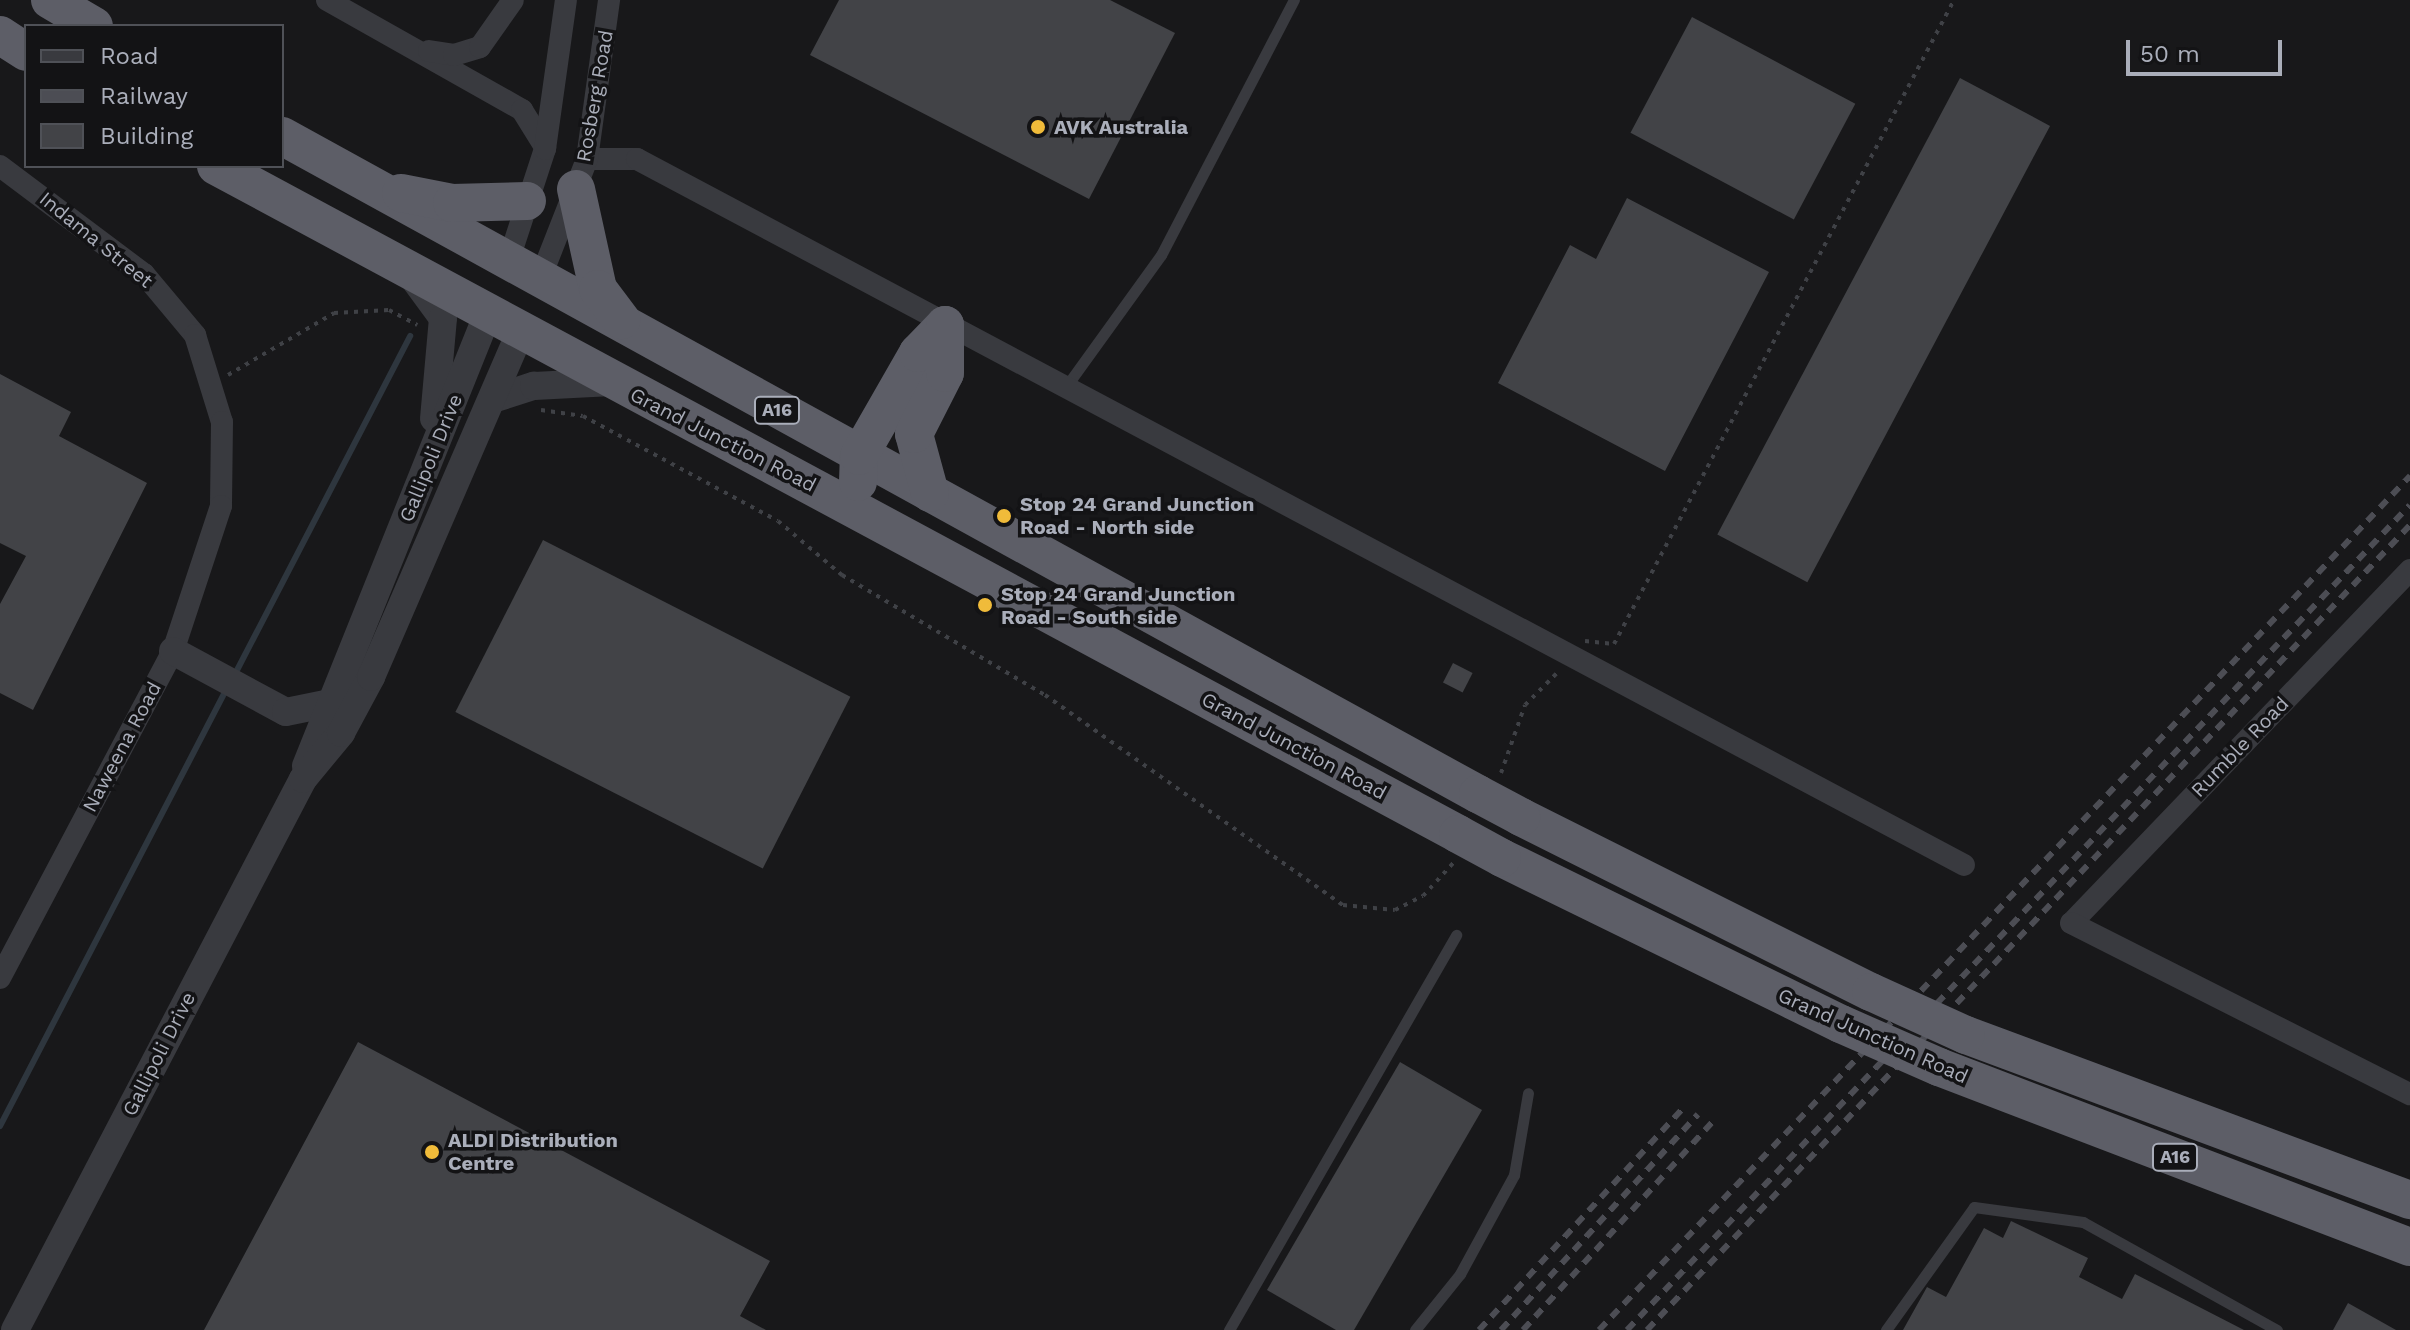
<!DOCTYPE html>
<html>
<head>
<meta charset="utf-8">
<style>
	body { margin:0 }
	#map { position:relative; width:2410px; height:1330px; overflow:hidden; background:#18181a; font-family:"Work Sans",sans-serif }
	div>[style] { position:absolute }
	.stream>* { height:6px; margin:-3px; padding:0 3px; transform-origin:3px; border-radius:3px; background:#2e363e }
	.building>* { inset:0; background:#424347; transform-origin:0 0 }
	.path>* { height:4px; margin-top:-2px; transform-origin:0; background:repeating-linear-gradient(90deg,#3f4146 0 4px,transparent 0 10px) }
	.service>* { height:11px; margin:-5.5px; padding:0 5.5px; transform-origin:5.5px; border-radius:5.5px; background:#393a3f }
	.minor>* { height:22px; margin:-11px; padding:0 11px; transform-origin:11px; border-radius:11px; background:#393a3f }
	.tertiary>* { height:28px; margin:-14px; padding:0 14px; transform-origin:14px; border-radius:14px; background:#393a3f }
	.trunk>* { height:38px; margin:-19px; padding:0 19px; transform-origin:19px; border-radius:19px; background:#5d5e67 }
	.rail>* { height:6px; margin-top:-3px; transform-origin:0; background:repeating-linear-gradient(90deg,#4c4d54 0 10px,transparent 0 18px) }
	.trunk-bridge>* { height:38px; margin:-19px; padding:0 19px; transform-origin:19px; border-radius:19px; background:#5d5e67 }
	.dots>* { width:22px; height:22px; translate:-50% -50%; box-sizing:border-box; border:4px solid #131315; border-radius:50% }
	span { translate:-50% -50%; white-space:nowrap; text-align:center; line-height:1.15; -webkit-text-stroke:7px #131315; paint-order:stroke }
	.shield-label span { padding:2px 6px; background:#131315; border:2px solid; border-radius:6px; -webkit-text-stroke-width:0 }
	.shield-label { font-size:18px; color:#aaaeba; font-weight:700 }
	.street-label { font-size:20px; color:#aaaeba }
	.poi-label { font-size:20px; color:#aaaeba; font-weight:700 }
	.left { translate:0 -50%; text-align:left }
	.legend { position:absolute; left:24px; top:24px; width:260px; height:144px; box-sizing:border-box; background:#131315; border:2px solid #4f5157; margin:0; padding:10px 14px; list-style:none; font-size:24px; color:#aaaeba }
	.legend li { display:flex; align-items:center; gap:16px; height:40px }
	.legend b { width:40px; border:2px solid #4f5157 }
	.scale { position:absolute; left:2126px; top:40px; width:156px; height:36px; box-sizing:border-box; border:4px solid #aaaeba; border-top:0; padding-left:10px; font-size:24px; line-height:28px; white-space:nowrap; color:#aaaeba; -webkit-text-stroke:6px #131315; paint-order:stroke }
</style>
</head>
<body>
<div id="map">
	<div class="stream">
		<i style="left:234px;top:676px;width:383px;rotate:-62.6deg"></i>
		<i style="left:0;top:1126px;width:492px;rotate:-62.6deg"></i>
	</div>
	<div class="building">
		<i style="clip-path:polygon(839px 0,1110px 0,1175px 33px,1089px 199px,810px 55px)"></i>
		<i style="left:1692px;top:17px;width:185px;height:131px;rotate:28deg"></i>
		<i style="left:1960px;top:78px;width:102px;height:517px;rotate:28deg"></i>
		<i style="clip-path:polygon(1627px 198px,1769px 272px,1665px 471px,1498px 383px,1570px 245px,1596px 259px)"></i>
		<i style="clip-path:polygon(0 374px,71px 412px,59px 436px,147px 483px,33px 710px,0 693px,0 604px,26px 556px,0 543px)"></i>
		<i style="left:543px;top:540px;width:345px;height:193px;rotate:27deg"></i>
		<i style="left:1453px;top:663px;width:22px;height:22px;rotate:27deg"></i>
		<i style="clip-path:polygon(358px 1042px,770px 1261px,740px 1316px,766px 1330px,204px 1330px)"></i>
		<i style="clip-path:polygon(1400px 1062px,1482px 1110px,1354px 1330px,1336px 1330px,1267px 1290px)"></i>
		<i style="clip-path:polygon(2011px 1221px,2088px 1258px,2079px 1277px,2122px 1299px,2135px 1274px,2244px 1330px,1903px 1330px,1927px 1287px,1946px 1297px,1984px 1228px,2003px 1238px)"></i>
		<i style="clip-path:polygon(2348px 1303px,2396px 1330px,2333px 1330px)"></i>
	</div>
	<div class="path">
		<i style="left:228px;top:375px;width:123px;rotate:-30.3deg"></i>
		<i style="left:334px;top:313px;width:55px;rotate:-3.1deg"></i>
		<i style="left:389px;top:310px;width:32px;rotate:28deg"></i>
		<i style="left:541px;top:410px;width:42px;rotate:8.1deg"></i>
		<i style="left:583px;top:416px;width:221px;rotate:28.3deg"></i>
		<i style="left:778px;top:521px;width:84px;rotate:40.2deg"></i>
		<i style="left:842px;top:575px;width:236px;rotate:30.6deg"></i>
		<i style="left:1045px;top:695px;width:365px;rotate:35.2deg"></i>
		<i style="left:1343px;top:905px;width:52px;rotate:5.5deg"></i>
		<i style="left:1395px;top:910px;width:31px;rotate:-27deg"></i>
		<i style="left:1423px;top:896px;width:46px;rotate:-47.6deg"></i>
		<i style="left:1585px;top:641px;width:29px;rotate:6deg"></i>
		<i style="left:1614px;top:644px;width:728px;rotate:-62.17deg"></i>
		<i style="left:1501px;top:773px;width:72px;rotate:-70.6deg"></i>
		<i style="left:1525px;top:705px;width:47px;rotate:-45deg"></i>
	</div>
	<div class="service">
		<i style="left:1065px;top:388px;width:164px;rotate:-54.2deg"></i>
		<i style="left:1161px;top:255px;width:288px;rotate:-62.5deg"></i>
		<i style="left:1229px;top:1330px;width:456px;rotate:-60.1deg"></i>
		<i style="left:1415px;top:1330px;width:72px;rotate:-51.2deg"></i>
		<i style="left:1460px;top:1274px;width:113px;rotate:-61.4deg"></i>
		<i style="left:1514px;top:1175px;width:83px;rotate:-80.3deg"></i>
		<i style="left:1886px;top:1330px;width:151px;rotate:-54.4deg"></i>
		<i style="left:1974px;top:1207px;width:110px;rotate:7.8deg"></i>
		<i style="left:2083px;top:1222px;width:222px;rotate:29.1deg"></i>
	</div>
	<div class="minor">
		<i style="left:327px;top:0;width:224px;rotate:29.4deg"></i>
		<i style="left:522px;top:110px;width:44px;rotate:58.1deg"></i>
		<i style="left:429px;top:51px;width:25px;rotate:9deg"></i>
		<i style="left:454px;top:55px;width:27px;rotate:-17deg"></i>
		<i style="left:480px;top:47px;width:57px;rotate:-54.9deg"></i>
		<i style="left:587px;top:159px;width:50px"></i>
		<i style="left:637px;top:159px;width:1503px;rotate:28.01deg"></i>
		<i style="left:0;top:166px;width:180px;rotate:36.9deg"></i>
		<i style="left:144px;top:274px;width:80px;rotate:50.1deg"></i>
		<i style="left:195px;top:335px;width:91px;rotate:72.8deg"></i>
		<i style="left:222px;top:422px;width:84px;rotate:90.7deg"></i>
		<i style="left:221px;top:506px;width:153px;rotate:108.3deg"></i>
		<i style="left:173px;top:651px;width:370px;rotate:117.9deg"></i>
		<i style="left:508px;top:262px;width:119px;rotate:-71.9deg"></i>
		<i style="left:545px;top:149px;width:150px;rotate:-82deg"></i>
		<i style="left:540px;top:279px;width:129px;rotate:-68.6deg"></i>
		<i style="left:587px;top:159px;width:161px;rotate:-82.1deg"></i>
		<i style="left:2410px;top:570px;width:489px;rotate:133.8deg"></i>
		<i style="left:2071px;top:923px;width:380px;rotate:26.8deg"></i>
	</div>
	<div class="tertiary">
		<i style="left:412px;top:276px;width:52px;rotate:53.6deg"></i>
		<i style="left:443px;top:318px;width:101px;rotate:95.1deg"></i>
		<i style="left:496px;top:398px;width:40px;rotate:-18deg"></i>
		<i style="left:534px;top:386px;width:78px;rotate:-2.9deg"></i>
		<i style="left:173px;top:651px;width:128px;rotate:28.4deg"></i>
		<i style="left:286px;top:712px;width:45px;rotate:-11.6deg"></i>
		<i style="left:306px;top:766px;width:485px;rotate:-68.1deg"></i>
		<i style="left:15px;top:1330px;width:622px;rotate:-62.4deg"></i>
		<i style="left:303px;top:779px;width:60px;rotate:-50.4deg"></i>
		<i style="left:341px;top:733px;width:64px;rotate:-61.8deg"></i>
		<i style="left:371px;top:677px;width:375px;rotate:-66.6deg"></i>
	</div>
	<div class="trunk">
		<i style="left:50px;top:0;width:51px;rotate:30.6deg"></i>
		<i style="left:0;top:35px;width:31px;rotate:33deg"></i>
		<i style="left:282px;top:136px;width:1365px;rotate:28.82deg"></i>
		<i style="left:216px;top:166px;width:1410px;rotate:28.27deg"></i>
		<i style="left:576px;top:189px;width:102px;rotate:77.6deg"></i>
		<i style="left:598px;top:289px;width:39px;rotate:53deg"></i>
		<i style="left:401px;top:193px;width:52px;rotate:11.1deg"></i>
		<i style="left:452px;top:203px;width:75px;rotate:-1.5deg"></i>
		<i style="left:858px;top:482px;width:26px;rotate:-88deg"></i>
		<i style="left:859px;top:456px;width:119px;rotate:-60.2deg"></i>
		<i style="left:918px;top:353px;width:39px;rotate:-46deg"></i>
		<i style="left:930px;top:493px;width:61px;rotate:-105.2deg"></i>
		<i style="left:914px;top:434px;width:68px;rotate:-63.1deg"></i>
		<i style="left:945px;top:373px;width:48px;rotate:-90deg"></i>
		<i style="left:1521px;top:817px;width:391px;rotate:26.6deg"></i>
		<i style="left:1502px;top:858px;width:377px;rotate:26.1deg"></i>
		<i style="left:1966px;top:1035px;width:474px;rotate:20.4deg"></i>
		<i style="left:1939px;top:1067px;width:504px;rotate:20.92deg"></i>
	</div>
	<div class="rail">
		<i style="left:1479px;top:1330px;width:300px;rotate:-47.4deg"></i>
		<i style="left:1501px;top:1330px;width:292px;rotate:-47.6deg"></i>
		<i style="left:1523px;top:1330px;width:282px;rotate:-47.7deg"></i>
		<i style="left:1599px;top:1330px;width:1178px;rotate:-46.48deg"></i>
		<i style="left:1627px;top:1330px;width:1137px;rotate:-46.5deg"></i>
		<i style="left:1647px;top:1330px;width:1109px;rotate:-46.53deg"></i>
	</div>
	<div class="trunk-bridge">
		<i style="left:1478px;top:794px;width:49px;rotate:28.1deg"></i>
		<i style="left:1458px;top:834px;width:50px;rotate:28.6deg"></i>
		<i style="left:1871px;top:992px;width:104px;rotate:24.4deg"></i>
		<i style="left:1841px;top:1024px;width:107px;rotate:23.7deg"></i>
	</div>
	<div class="dots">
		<i style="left:1038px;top:127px;background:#f0bb3a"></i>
		<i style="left:1004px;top:516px;background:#f0bb3a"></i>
		<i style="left:985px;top:605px;background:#f0bb3a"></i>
		<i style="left:432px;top:1152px;background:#f0bb3a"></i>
	</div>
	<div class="shield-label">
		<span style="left:777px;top:410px">A16</span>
		<span style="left:2175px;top:1157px">A16</span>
	</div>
	<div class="street-label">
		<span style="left:595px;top:96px;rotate:-80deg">Rosberg Road</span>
		<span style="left:96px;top:240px;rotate:39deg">Indama Street</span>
		<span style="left:723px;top:440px;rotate:27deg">Grand Junction Road</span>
		<span style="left:431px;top:458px;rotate:-68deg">Gallipoli Drive</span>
		<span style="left:1294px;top:746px;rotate:28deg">Grand Junction Road</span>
		<span style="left:122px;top:747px;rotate:-62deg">Naweena Road</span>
		<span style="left:2240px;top:747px;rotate:-46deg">Rumble Road</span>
		<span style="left:1873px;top:1036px;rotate:24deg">Grand Junction Road</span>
		<span style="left:159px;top:1054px;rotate:-63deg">Gallipoli Drive</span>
	</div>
	<div class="poi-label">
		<span class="left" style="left:1054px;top:127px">AVK Australia</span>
		<span class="left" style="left:1020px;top:516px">Stop 24 Grand Junction<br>Road - North side</span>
		<span class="left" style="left:1001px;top:606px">Stop 24 Grand Junction<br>Road - South side</span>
		<span class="left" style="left:448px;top:1152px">ALDI Distribution<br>Centre</span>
	</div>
	<ul class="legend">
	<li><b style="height:10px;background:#393a3f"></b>Road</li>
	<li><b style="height:10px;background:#4c4d54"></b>Railway</li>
	<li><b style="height:22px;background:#424347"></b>Building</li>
	</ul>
	<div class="scale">50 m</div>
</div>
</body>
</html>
